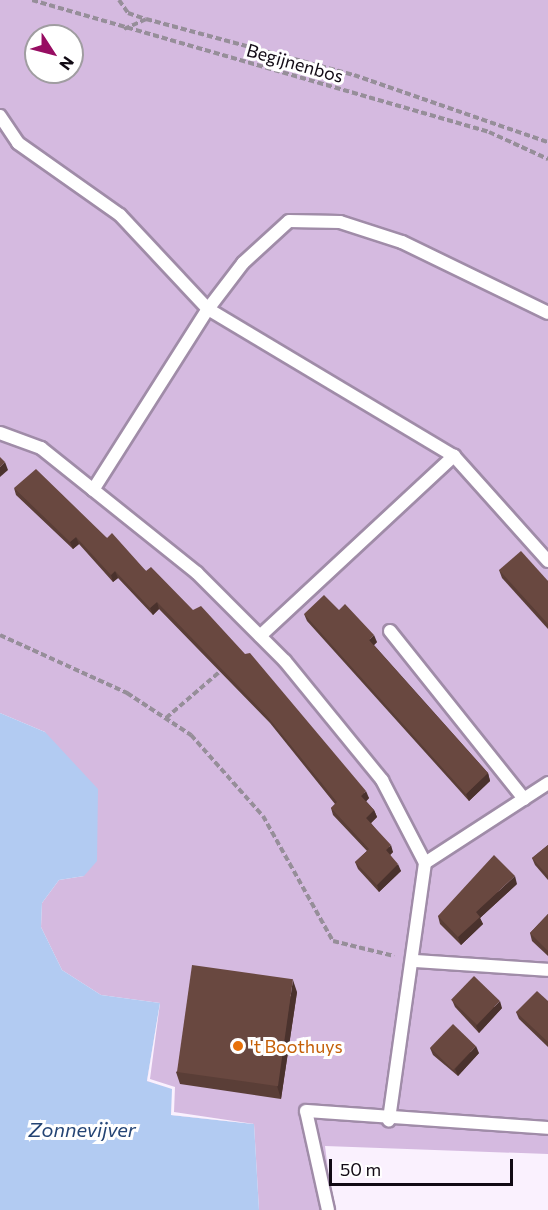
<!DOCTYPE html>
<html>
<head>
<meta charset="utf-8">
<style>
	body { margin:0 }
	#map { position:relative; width:548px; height:1210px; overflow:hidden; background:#faf1fe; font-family:Commissioner,sans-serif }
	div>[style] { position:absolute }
	.forest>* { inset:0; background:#d5bae0 }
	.water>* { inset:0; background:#b2cbf2 }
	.pier>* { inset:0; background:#faf1fe }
	.path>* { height:4px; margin-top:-2px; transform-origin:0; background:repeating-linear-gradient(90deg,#968e99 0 6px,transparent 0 9px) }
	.roads { filter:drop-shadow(2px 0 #a08ca8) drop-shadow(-2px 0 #a08ca8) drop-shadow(0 2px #a08ca8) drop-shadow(0 -2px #a08ca8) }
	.service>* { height:12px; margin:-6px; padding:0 6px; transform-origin:6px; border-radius:6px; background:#fff }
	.wall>* { inset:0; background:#5a3e37 }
	.shaded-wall>* { inset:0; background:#4a322d }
	.building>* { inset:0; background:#694840; transform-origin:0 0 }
	.dots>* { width:16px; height:16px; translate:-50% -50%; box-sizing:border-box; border:3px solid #fff; border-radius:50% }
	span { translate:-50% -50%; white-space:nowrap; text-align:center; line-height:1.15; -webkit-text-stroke:6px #fff; paint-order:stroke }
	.street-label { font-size:18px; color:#110a14 }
	.food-label { font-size:18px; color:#c56008 }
	.left { translate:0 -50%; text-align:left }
	.water-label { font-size:20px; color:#244474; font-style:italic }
	.north { position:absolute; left:24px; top:24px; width:60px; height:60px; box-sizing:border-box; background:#fff; border:2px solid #a09da1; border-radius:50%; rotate:126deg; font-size:16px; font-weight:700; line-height:24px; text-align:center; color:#110a14 }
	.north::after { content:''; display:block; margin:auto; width:21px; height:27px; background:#970d62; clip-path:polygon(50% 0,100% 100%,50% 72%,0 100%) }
	.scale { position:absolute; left:329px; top:1159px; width:184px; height:27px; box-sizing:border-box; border:3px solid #110a14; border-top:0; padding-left:8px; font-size:18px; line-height:21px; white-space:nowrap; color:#110a14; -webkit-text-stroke:4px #fff; paint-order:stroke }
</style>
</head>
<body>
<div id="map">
	<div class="forest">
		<i style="clip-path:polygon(evenodd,0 0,548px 0,548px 1154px,325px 1146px,333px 1210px,259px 1210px,254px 1124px,171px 1115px,147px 1081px,160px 1003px,101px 995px,62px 970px,41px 927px,42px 903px,59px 880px,84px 876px,45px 732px,0 713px,0 0,36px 36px,72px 36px,72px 72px,36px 72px,36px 36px)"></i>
	</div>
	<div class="water">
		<i style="clip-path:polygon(0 713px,45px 732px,98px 789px,97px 861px,84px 876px,59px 880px,42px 903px,41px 927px,62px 970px,101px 995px,160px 1003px,147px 1081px,173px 1089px,171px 1115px,254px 1124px,259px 1210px,0 1210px)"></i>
	</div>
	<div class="pier">
		<i style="clip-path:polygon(160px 1003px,150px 1079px,175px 1087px,174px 1112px,254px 1124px,171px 1115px,172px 1089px,147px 1081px)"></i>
	</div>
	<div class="path">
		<i style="left:32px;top:0;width:476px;rotate:16.1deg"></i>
		<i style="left:489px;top:132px;width:65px;rotate:24.6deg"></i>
		<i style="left:119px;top:0;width:16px;rotate:55deg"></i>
		<i style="left:128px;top:13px;width:18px;rotate:19deg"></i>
		<i style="left:124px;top:29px;width:24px;rotate:-24deg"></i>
		<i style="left:146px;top:19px;width:215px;rotate:15.1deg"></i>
		<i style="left:354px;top:75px;width:205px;rotate:19.1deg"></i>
		<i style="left:0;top:635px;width:140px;rotate:24.5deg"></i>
		<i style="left:127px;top:693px;width:77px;rotate:33.3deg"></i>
		<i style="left:191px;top:735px;width:108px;rotate:48.4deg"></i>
		<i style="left:263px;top:816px;width:143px;rotate:60.8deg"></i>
		<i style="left:333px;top:941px;width:63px;rotate:13.8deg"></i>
		<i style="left:166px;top:718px;width:77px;rotate:-40.8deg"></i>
	</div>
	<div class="roads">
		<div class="service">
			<i style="left:0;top:116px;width:32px;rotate:56deg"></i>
			<i style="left:18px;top:143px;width:125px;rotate:35.2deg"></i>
			<i style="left:120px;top:215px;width:129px;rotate:46.9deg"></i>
			<i style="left:208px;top:309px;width:287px;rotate:30.9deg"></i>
			<i style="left:0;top:433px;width:44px;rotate:20.1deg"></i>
			<i style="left:41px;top:448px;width:200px;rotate:38.7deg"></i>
			<i style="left:197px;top:573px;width:124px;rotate:45deg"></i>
			<i style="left:285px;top:661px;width:154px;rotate:50.8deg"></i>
			<i style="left:382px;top:780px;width:93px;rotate:62.6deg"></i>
			<i style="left:425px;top:863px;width:260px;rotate:98deg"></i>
			<i style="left:93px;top:490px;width:214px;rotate:-57.6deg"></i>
			<i style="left:208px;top:309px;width:58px;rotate:-52.7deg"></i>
			<i style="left:243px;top:263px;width:62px;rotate:-42.4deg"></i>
			<i style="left:289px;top:221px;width:51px;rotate:1.1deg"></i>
			<i style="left:340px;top:222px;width:65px;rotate:17.9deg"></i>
			<i style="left:402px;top:242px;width:162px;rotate:25.9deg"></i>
			<i style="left:390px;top:631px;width:215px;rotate:51.4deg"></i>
			<i style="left:260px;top:636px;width:265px;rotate:-42.9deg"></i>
			<i style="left:454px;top:456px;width:141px;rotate:48.2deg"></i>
			<i style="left:425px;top:863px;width:147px;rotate:-33deg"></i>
			<i style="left:414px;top:961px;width:134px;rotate:3.8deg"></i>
			<i style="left:328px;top:1210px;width:101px;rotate:-102.5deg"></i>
			<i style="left:306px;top:1111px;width:243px;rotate:4deg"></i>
		</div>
	</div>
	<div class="wall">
		<i style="clip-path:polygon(14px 488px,107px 538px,146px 571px,369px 798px,366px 801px,374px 810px,377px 817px,371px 823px,393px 852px,390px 855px,401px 871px,379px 892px,358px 869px,355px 862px,367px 851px,333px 815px,331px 808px,335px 804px,270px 723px,159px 609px,153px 615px,118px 578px,113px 582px,79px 544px,73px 549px,16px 495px)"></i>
		<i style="clip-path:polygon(499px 570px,548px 581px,548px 629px,502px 578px)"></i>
		<i style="clip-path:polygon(304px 614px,377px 642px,374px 645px,488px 773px,490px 781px,469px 801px,307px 621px)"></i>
		<i style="clip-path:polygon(548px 845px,548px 880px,535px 865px,532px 858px)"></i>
		<i style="clip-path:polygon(517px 884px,480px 918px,483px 924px,461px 945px,440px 924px,438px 916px)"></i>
		<i style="clip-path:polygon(548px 914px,548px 956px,532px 941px,530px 933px)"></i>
		<i style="clip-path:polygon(297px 992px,281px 1099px,180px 1084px,176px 1072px)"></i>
		<i style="clip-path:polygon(452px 1000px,502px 1008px,479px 1033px,455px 1007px)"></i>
		<i style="clip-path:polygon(548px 1001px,548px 1047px,519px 1019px,516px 1012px)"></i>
		<i style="clip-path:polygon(430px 1048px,479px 1053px,458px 1076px,433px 1055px)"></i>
	</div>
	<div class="shaded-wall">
		<i style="clip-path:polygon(5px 462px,8px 470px,0 477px,0 467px)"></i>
		<i style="clip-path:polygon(76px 537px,79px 544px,73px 549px,70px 542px)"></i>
		<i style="clip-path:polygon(115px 571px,118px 578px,113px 582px,111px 575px)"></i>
		<i style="clip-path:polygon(157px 602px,159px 609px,153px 615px,150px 608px)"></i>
		<i style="clip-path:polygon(374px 635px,377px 642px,372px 647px,369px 640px)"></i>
		<i style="clip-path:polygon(488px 773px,490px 781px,469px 801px,466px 794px)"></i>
		<i style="clip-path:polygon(366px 791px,369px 798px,364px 804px,361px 796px)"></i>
		<i style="clip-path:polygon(374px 810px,377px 817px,369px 825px,366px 818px)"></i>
		<i style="clip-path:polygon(391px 845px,393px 852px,388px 857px,386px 850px)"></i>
		<i style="clip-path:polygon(398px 864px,401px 871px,379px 892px,377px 885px)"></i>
		<i style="clip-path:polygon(515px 876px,517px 884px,480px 918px,483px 924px,461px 945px,458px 937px,476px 912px)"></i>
		<i style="clip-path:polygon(293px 980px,297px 992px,281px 1099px,277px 1086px)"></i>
		<i style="clip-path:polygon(500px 1001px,502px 1008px,479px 1033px,476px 1026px)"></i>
		<i style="clip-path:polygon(476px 1046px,479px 1053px,458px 1076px,455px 1069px)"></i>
	</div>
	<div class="building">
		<i style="clip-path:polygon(0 457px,5px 462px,0 467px)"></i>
		<i style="clip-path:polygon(36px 469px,107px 538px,112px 533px,146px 571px,151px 567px,193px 610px,201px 606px,245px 654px,250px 653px,366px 791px,361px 796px,374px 810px,366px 818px,391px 845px,386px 850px,398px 864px,377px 885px,355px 862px,369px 849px,331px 808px,337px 802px,267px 716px,157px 602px,150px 608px,115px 571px,111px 575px,76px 537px,70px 542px,14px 488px)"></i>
		<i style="clip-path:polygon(521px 551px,548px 581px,548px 624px,499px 570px)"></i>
		<i style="clip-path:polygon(324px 595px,339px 610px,345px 604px,374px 635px,369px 640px,488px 773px,466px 794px,304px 614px)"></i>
		<i style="clip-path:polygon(548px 845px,548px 876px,532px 858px)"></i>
		<i style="clip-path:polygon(494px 855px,515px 876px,476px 912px,480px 917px,458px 937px,438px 916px)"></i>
		<i style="clip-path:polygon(548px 914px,548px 951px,530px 933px)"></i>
		<i style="left:192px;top:965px;width:102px;height:108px;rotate:8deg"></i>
		<i style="left:474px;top:976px;width:36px;height:33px;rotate:44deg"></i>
		<i style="clip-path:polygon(537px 991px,548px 1001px,548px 1042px,516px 1012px)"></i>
		<i style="left:453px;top:1024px;width:32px;height:33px;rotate:44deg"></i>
	</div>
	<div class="dots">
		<i style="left:238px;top:1046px;background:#e8710a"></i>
	</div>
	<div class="street-label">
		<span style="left:295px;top:63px;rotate:16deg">Begijnenbos</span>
	</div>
	<div class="food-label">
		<span class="left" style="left:250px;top:1046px">'t Boothuys</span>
	</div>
	<div class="water-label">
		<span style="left:82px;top:1129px">Zonnevijver</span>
	</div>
	<div class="north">N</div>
	<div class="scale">50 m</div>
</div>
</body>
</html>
